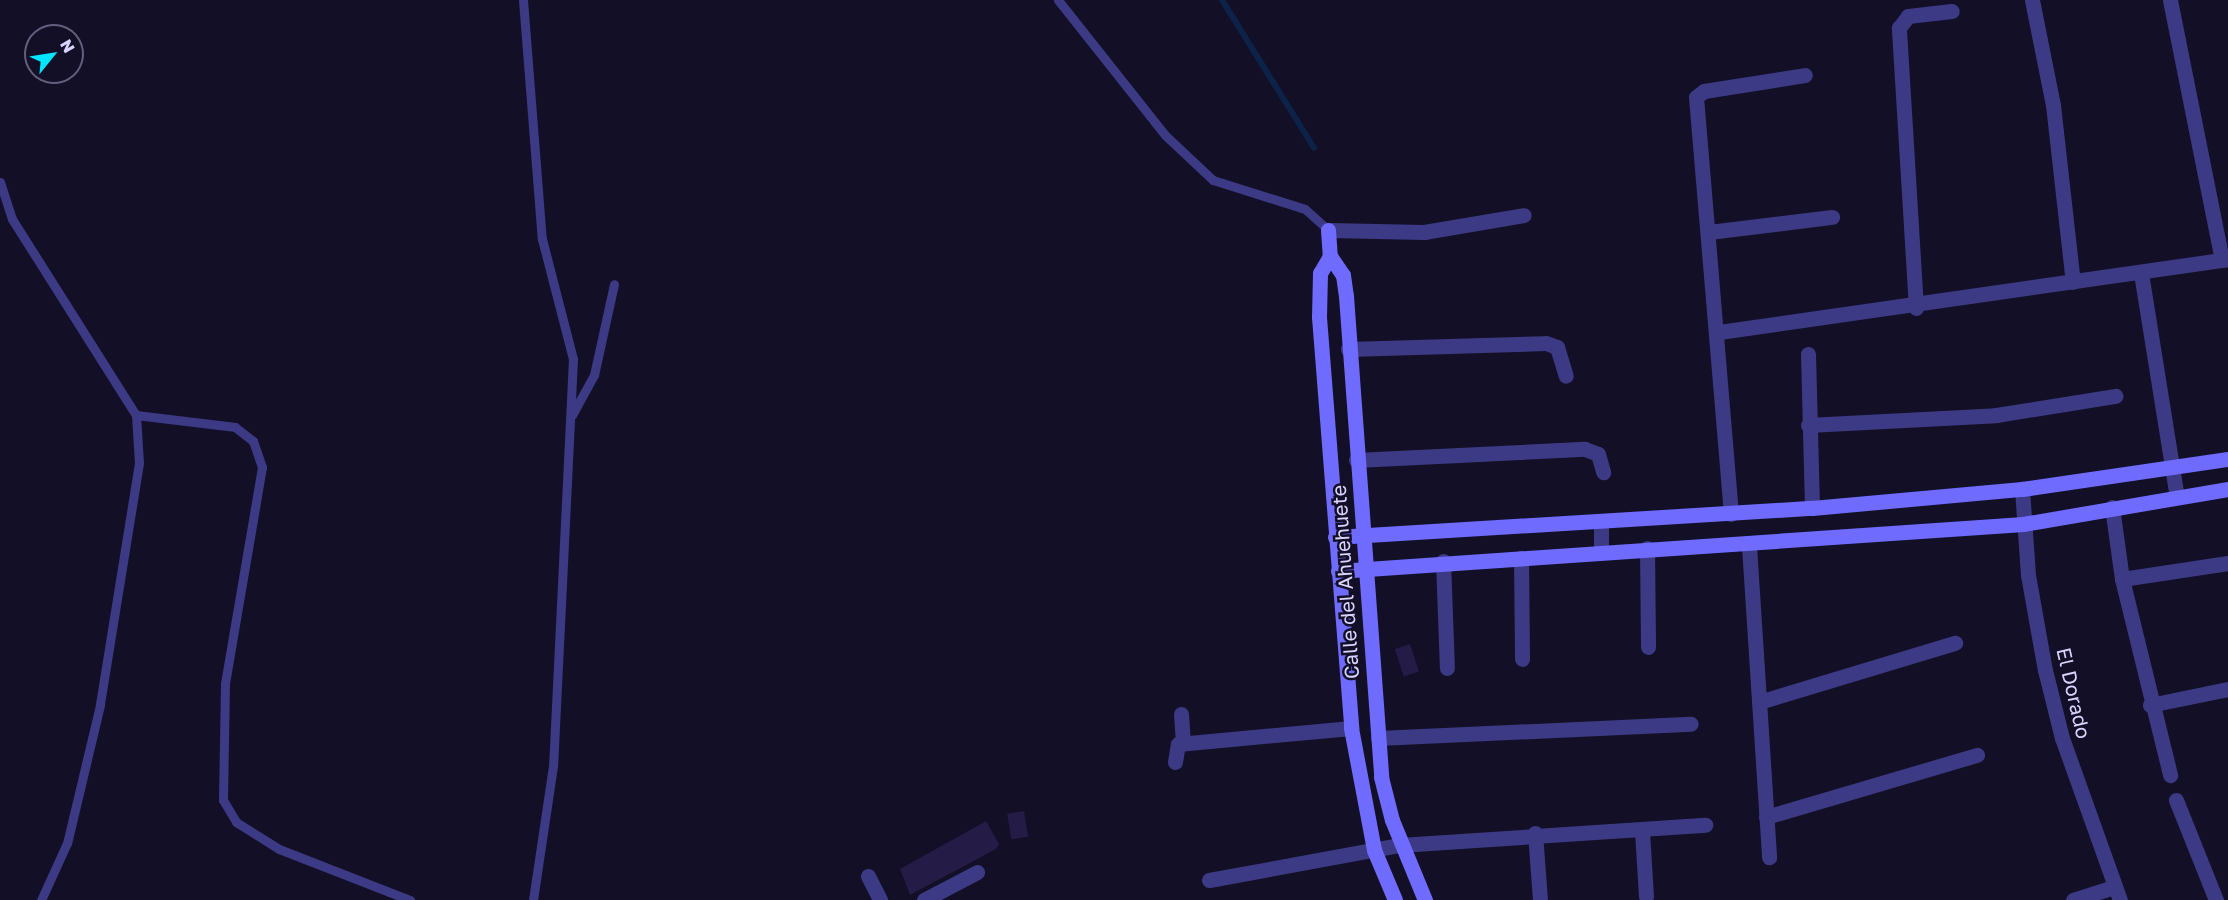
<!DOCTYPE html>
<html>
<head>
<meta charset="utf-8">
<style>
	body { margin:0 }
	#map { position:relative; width:2228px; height:900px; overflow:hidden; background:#130f26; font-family:"Golos Text",sans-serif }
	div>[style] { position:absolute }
	.stream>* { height:6px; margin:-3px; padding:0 3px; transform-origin:3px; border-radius:3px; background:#0c2248 }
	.building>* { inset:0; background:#241b47; transform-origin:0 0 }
	.lane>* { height:9px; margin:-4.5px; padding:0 4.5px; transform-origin:4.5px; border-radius:4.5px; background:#3d3a85 }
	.street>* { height:15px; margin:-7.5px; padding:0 7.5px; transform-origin:7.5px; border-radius:7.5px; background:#3d3a85 }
	.secondary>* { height:15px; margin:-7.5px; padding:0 7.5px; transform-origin:7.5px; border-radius:7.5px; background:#6f6bff }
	span { translate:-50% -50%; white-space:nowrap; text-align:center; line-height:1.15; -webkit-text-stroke:5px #130f26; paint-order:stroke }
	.street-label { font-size:20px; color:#d9d4ff }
	.north { position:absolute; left:24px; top:24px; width:60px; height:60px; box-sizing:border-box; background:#130f26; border:2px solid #625e7d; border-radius:50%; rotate:60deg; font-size:16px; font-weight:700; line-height:24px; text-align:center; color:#d9d4ff }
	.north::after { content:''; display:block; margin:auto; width:21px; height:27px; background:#00e5ff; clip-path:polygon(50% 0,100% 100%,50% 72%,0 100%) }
</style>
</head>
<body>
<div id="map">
	<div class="stream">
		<i style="left:1222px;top:0;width:174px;rotate:58.1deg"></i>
	</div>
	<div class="building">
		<i style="left:1410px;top:644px;width:29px;height:16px;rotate:72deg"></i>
		<i style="left:1024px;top:811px;width:26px;height:17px;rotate:81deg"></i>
		<i style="clip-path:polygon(986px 821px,999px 844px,996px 849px,910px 895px,900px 869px)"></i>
	</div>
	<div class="lane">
		<i style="left:523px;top:0;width:240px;rotate:85.5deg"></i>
		<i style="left:542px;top:239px;width:124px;rotate:75.5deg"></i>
		<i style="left:573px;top:359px;width:407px;rotate:92.8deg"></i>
		<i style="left:553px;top:766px;width:135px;rotate:98.5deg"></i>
		<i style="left:1058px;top:0;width:172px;rotate:51.6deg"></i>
		<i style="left:1165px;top:135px;width:66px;rotate:43.2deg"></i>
		<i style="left:1213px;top:180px;width:96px;rotate:17.5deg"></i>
		<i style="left:1305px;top:209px;width:31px;rotate:42deg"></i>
		<i style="left:0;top:182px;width:39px;rotate:72deg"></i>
		<i style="left:12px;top:219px;width:232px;rotate:57.7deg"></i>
		<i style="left:136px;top:415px;width:48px;rotate:86.4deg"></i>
		<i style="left:139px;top:463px;width:245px;rotate:99.2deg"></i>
		<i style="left:100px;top:705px;width:142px;rotate:103.4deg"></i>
		<i style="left:67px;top:843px;width:63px;rotate:114.5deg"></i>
		<i style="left:136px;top:415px;width:100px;rotate:6.9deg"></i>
		<i style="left:235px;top:427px;width:23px;rotate:38deg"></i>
		<i style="left:253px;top:441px;width:28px;rotate:71deg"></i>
		<i style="left:262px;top:467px;width:220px;rotate:99.7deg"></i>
		<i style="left:225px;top:684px;width:116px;rotate:91deg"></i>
		<i style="left:223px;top:800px;width:26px;rotate:59deg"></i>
		<i style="left:236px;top:822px;width:51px;rotate:32.1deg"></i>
		<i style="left:279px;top:849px;width:141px;rotate:21.3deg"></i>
		<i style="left:572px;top:415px;width:46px;rotate:-61.2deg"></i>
		<i style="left:594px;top:375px;width:93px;rotate:-77.6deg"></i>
	</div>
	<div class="street">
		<i style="left:2032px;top:0;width:107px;rotate:78.7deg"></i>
		<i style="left:2053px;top:105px;width:178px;rotate:83.6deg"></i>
		<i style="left:2170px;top:0;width:265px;rotate:78.7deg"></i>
		<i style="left:1328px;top:230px;width:96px;rotate:1.2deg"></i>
		<i style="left:1424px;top:232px;width:101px;rotate:-9.6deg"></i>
		<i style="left:1709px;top:232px;width:124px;rotate:-7deg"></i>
		<i style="left:2141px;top:273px;width:227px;rotate:80.9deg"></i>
		<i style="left:1916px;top:308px;width:281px;rotate:-93.5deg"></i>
		<i style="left:1899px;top:28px;width:15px;rotate:-53deg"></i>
		<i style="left:1908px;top:16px;width:44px;rotate:-6.5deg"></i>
		<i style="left:1719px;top:332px;width:514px;rotate:-8.16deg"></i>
		<i style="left:1348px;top:349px;width:198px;rotate:-1.7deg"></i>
		<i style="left:1546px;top:343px;width:12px;rotate:20deg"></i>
		<i style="left:1557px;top:347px;width:30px;rotate:73deg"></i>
		<i style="left:1808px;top:354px;width:154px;rotate:88.5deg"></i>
		<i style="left:1808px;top:425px;width:188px;rotate:-3deg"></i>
		<i style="left:1996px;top:415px;width:121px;rotate:-9.1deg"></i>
		<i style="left:1356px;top:460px;width:229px;rotate:-2.8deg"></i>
		<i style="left:1585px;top:449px;width:14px;rotate:21deg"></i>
		<i style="left:1598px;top:454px;width:19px;rotate:74deg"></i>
		<i style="left:2022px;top:489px;width:86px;rotate:86deg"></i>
		<i style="left:2028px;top:575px;width:97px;rotate:79.9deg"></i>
		<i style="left:2045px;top:670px;width:70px;rotate:76deg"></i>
		<i style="left:2062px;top:738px;width:172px;rotate:70.3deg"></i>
		<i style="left:2112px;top:507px;width:73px;rotate:82.1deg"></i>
		<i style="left:2122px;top:579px;width:202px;rotate:76.2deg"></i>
		<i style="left:1731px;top:514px;width:418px;rotate:-94.8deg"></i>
		<i style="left:1696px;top:97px;width:10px;rotate:-37deg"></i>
		<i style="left:1704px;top:91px;width:102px;rotate:-9deg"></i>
		<i style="left:1749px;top:546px;width:312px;rotate:86.3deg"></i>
		<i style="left:1647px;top:548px;width:99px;rotate:89.4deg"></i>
		<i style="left:1601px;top:550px;width:27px;rotate:-90deg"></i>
		<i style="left:1521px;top:558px;width:101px;rotate:89.4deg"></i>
		<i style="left:1443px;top:561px;width:107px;rotate:87.9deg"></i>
		<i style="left:2122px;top:579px;width:107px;rotate:-8.6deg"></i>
		<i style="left:1759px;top:702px;width:205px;rotate:-16.8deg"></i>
		<i style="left:2150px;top:705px;width:80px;rotate:-11.6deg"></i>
		<i style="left:1181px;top:714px;width:29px;rotate:86deg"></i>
		<i style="left:1378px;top:738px;width:313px;rotate:-2.6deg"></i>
		<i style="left:1175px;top:762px;width:18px;rotate:-81deg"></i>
		<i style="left:1178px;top:744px;width:174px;rotate:-5.3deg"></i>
		<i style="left:2176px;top:800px;width:108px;rotate:68.2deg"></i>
		<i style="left:1766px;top:817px;width:220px;rotate:-16.4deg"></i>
		<i style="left:1642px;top:831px;width:65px;rotate:86.5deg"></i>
		<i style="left:1535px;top:833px;width:66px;rotate:85.7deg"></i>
		<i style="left:868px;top:876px;width:27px;rotate:63deg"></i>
		<i style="left:1209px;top:880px;width:194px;rotate:-10.4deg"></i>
		<i style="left:1400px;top:845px;width:306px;rotate:-3.8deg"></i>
		<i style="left:924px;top:900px;width:60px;rotate:-27.8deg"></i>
		<i style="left:2073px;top:900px;width:43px;rotate:-17.6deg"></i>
	</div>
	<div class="secondary">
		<i style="left:1328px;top:230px;width:26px;rotate:86deg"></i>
		<i style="left:1330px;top:256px;width:23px;rotate:56deg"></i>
		<i style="left:1343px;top:275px;width:21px;rotate:82deg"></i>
		<i style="left:1346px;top:296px;width:482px;rotate:85.8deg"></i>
		<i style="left:1381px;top:777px;width:44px;rotate:75.7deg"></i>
		<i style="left:1392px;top:820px;width:87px;rotate:67.6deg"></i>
		<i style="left:1330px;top:256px;width:20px;rotate:120deg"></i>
		<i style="left:1320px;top:273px;width:44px;rotate:91.3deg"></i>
		<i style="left:1319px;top:317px;width:412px;rotate:85.5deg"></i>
		<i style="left:1351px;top:728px;width:124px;rotate:79.3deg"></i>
		<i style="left:1374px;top:850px;width:54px;rotate:67.2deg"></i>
		<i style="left:1335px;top:537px;width:478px;rotate:-3.5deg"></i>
		<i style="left:1812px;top:508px;width:211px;rotate:-5.2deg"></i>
		<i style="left:2022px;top:489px;width:208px;rotate:-8.3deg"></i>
		<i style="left:1338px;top:571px;width:687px;rotate:-3.93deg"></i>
		<i style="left:2023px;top:524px;width:208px;rotate:-9.7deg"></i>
	</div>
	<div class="street-label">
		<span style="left:1345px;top:582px;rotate:-94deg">Calle del Ahuehuete</span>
		<span style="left:2074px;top:693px;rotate:77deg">El Dorado</span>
	</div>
	<div class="north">N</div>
</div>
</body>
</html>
